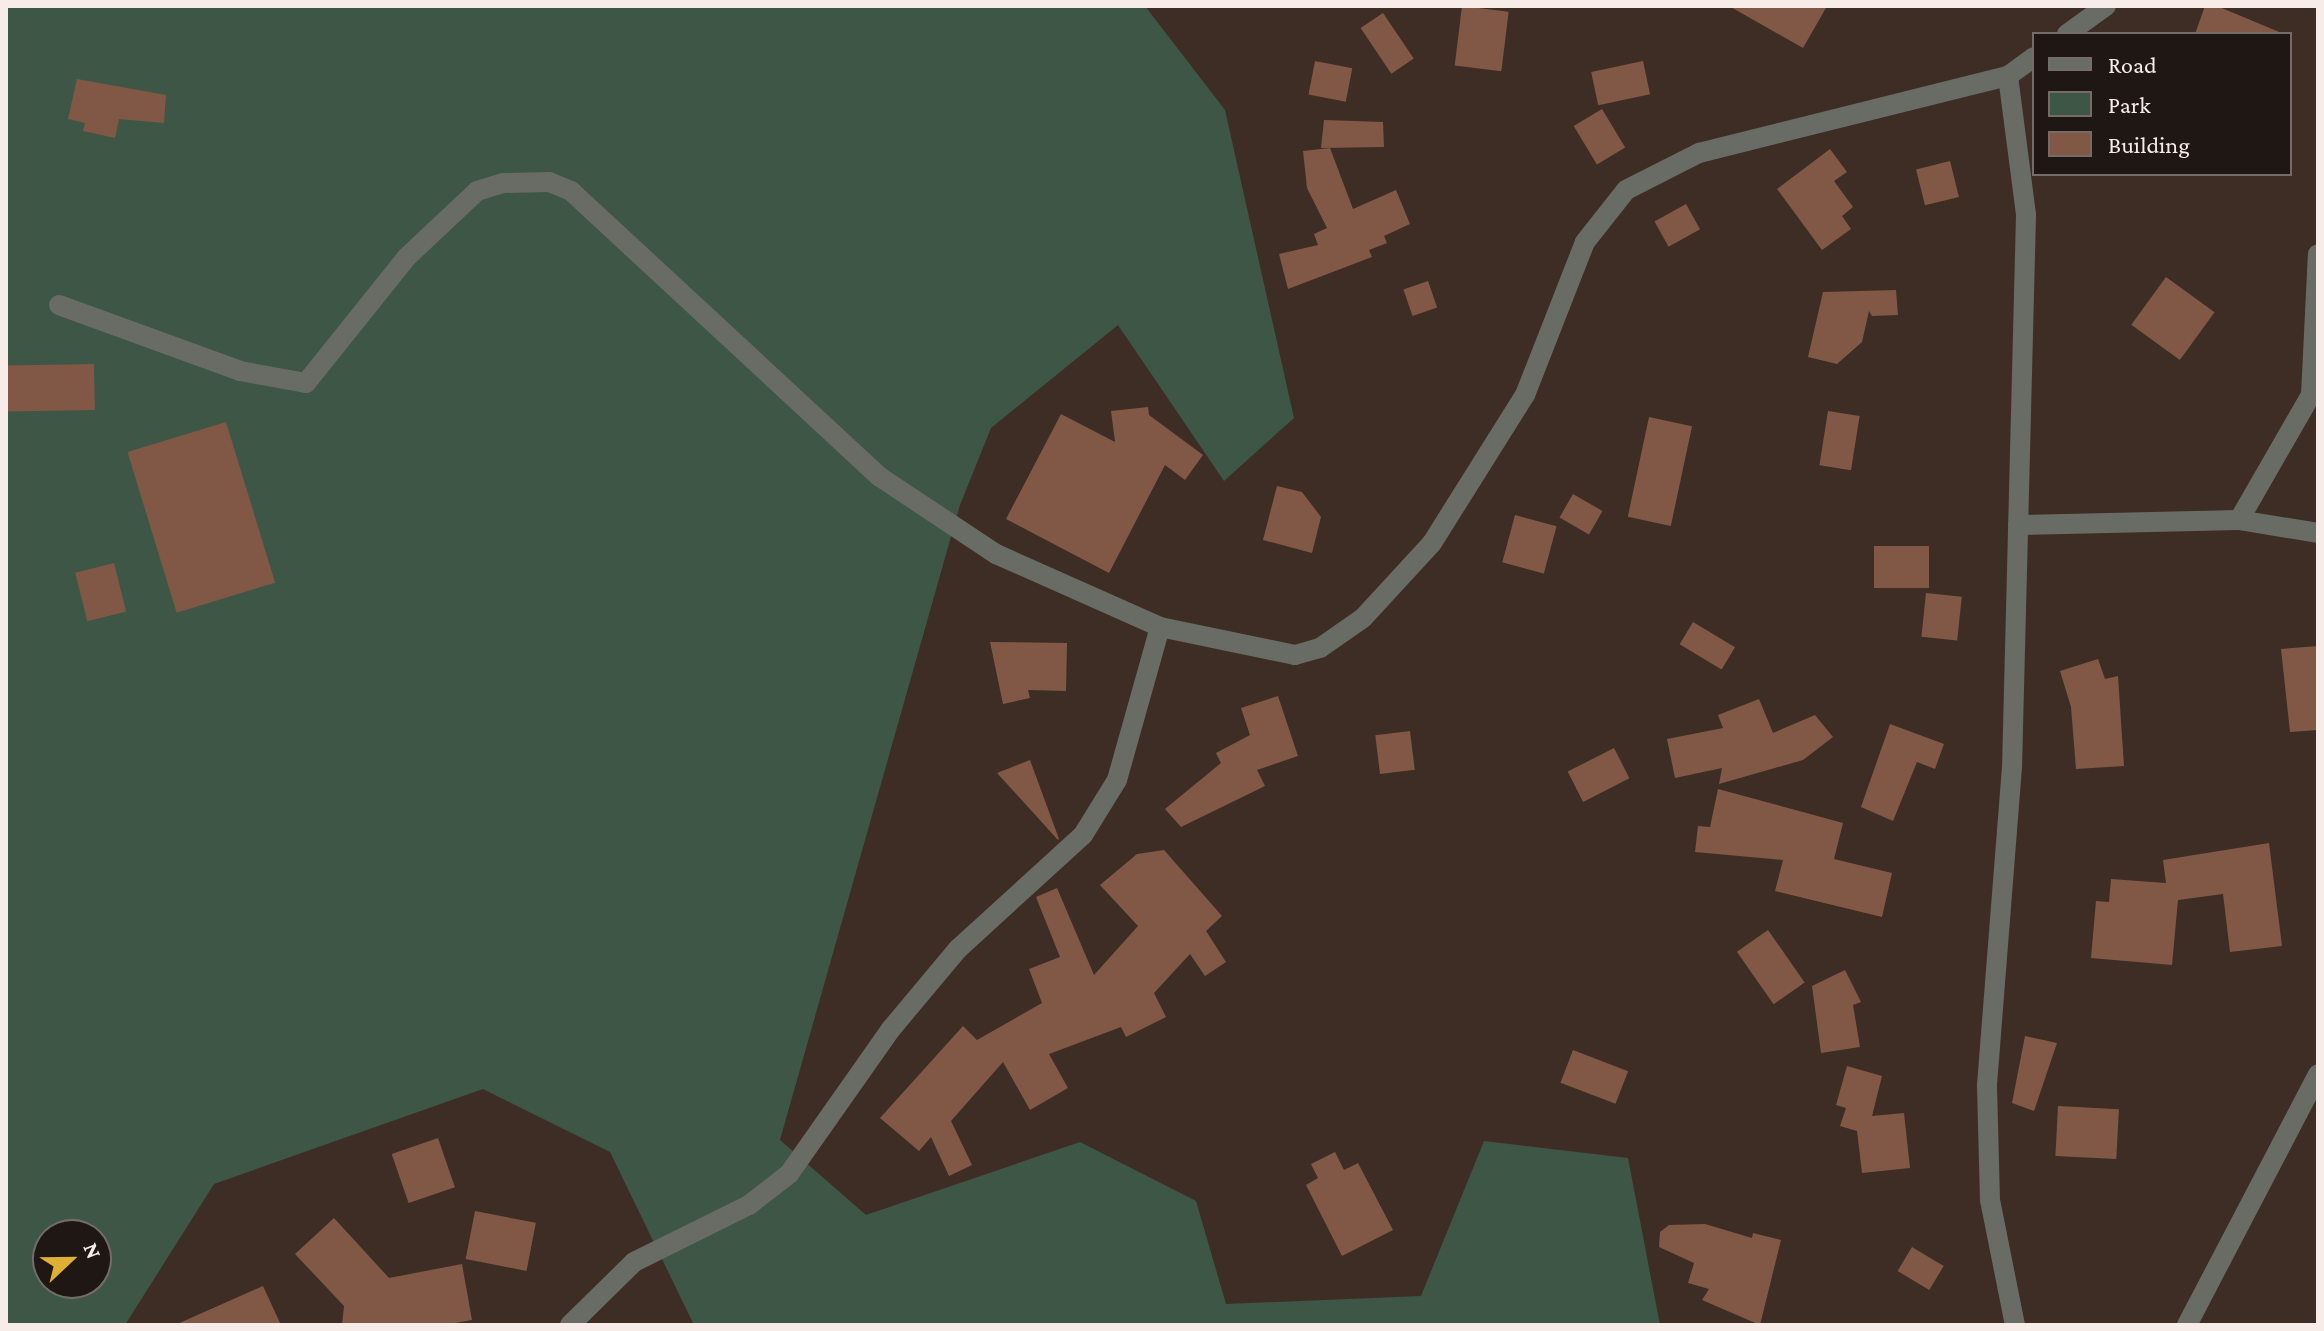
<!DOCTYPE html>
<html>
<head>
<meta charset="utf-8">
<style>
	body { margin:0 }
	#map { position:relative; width:2324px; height:1331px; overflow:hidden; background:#3e2d25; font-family:"Crimson Pro",serif }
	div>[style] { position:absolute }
	.green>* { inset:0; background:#3d5646 }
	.building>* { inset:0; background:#815845; transform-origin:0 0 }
	.street>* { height:20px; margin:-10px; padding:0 10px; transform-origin:10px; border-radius:10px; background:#696c64 }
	span { translate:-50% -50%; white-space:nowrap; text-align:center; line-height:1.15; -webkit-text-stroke:6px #1f1714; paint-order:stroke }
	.frame { position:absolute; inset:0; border:8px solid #f7ece7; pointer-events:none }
	.legend { position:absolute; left:2032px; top:32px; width:260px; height:144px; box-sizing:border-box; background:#1f1714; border:2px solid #756c68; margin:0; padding:10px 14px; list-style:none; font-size:24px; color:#f7ece7 }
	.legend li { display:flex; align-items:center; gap:16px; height:40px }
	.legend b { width:40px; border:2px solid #756c68 }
	.north { position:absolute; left:32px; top:1219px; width:80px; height:80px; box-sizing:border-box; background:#1f1714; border:2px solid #756c68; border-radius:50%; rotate:68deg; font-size:22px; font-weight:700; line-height:32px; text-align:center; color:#f7ece7 }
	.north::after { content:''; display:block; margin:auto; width:28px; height:36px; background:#e0b034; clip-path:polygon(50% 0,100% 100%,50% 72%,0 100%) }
</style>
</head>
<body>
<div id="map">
	<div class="green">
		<i style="clip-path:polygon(evenodd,6px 6px,1145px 6px,1225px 110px,1294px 418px,1224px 481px,1118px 325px,991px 428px,960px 505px,780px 1140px,866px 1215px,1080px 1142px,1196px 1201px,1226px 1304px,1421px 1296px,1484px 1141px,1628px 1158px,1660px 1325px,694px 1325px,610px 1152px,483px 1089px,214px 1184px,125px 1325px,6px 1325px,6px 6px,48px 1235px,96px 1235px,96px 1283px,48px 1283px,48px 1235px)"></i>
	</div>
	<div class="building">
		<i style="left:1462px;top:6px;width:47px;height:60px;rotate:7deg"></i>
		<i style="clip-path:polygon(1729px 6px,1827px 6px,1803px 48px)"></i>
		<i style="clip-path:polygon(2205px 6px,2217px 6px,2284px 34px,2195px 34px)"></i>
		<i style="left:1383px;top:13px;width:55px;height:27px;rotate:56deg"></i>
		<i style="left:1315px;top:61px;width:38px;height:34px;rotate:11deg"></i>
		<i style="left:1643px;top:61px;width:34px;height:53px;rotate:78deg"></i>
		<i style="clip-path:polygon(77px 79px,166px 95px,164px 123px,119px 119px,115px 138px,83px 131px,85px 123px,68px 119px)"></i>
		<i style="left:1602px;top:109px;width:45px;height:33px;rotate:59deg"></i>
		<i style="clip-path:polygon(1324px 120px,1383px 122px,1384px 147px,1321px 148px)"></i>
		<i style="clip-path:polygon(1330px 148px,1353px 209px,1396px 190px,1410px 224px,1384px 236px,1387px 243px,1369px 250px,1372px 257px,1288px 289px,1279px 254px,1318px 245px,1314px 234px,1327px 228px,1307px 188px,1303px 151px)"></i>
		<i style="clip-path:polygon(1830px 149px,1847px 172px,1834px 181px,1853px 207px,1842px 216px,1851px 229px,1822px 250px,1777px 189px)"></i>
		<i style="left:1950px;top:161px;width:37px;height:35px;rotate:76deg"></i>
		<i style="left:1686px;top:204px;width:29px;height:36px;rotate:61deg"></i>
		<i style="left:2166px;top:277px;width:60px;height:59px;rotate:36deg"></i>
		<i style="left:1428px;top:281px;width:28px;height:26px;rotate:71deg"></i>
		<i style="clip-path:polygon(1896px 290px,1898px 315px,1872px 316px,1869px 311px,1862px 342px,1837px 364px,1808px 357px,1823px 292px)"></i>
		<i style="left:94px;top:364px;width:46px;height:88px;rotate:89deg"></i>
		<i style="clip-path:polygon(1148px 407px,1149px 415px,1203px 455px,1185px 480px,1165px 465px,1109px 573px,1006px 519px,1061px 414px,1115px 442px,1111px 411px)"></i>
		<i style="left:1828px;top:411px;width:32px;height:55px;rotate:9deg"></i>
		<i style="left:1649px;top:417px;width:44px;height:102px;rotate:12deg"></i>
		<i style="left:226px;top:422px;width:168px;height:103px;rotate:73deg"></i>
		<i style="clip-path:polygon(1277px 486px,1302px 492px,1321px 517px,1312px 553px,1263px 540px)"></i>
		<i style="left:1573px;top:494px;width:34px;height:27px;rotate:30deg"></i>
		<i style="left:1515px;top:515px;width:43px;height:49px;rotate:15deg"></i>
		<i style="left:1874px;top:546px;width:55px;height:42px"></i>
		<i style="left:114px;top:563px;width:50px;height:40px;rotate:76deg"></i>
		<i style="left:1926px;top:593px;width:36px;height:44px;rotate:6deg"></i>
		<i style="left:1693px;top:622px;width:49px;height:26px;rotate:31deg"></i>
		<i style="clip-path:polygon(990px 642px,1067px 643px,1066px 691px,1028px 690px,1030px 698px,1003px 704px)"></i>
		<i style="clip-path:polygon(2318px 646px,2318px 730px,2290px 732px,2281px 649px)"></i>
		<i style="clip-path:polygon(2098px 659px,2105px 679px,2118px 676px,2124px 766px,2076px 769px,2071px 707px,2060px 671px)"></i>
		<i style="clip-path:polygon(1278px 696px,1298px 756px,1257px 770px,1265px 786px,1181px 827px,1165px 809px,1221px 763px,1216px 753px,1250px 735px,1241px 708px)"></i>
		<i style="clip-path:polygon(1759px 699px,1773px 733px,1815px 715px,1833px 737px,1803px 760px,1719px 784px,1722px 768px,1675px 778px,1667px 739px,1723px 728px,1718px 715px)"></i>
		<i style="clip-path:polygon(1890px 724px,1944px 744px,1935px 769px,1917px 762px,1893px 821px,1861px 807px)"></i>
		<i style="left:1410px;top:731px;width:39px;height:35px;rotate:83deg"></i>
		<i style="left:1614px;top:748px;width:34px;height:52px;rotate:63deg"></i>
		<i style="clip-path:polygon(1030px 760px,1059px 839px,1058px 840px,997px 773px)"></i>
		<i style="clip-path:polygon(1718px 789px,1843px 823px,1834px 859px,1892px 873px,1882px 917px,1775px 891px,1783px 860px,1695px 852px,1698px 826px,1710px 827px)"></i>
		<i style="clip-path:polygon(2269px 843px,2282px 946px,2230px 952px,2223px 894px,2178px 900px,2172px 965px,2091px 958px,2096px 901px,2109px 902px,2111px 879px,2166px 883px,2163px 860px)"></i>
		<i style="clip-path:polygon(1164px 850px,1222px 916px,1206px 931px,1226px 962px,1205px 976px,1190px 954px,1154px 993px,1166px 1017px,1126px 1037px,1121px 1027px,1049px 1054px,1068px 1088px,1030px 1110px,1003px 1062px,951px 1121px,972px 1165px,949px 1176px,931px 1137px,919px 1151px,880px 1118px,963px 1026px,977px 1040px,1042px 1003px,1029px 969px,1060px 957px,1036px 897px,1057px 888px,1094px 975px,1138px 926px,1100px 885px,1137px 854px)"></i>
		<i style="left:1768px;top:930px;width:64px;height:38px;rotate:55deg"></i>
		<i style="clip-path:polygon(1845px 970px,1861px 1002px,1853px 1005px,1860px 1047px,1821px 1053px,1812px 986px)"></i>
		<i style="clip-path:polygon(2025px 1036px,2057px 1043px,2034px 1111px,2012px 1103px)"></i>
		<i style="left:1573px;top:1050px;width:59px;height:35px;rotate:21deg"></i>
		<i style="clip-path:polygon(1847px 1066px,1882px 1076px,1872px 1116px,1904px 1113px,1910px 1168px,1862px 1173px,1857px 1131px,1840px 1126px,1846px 1108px,1836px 1105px)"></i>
		<i style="left:2058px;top:1106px;width:61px;height:50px;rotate:3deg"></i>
		<i style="left:438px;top:1138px;width:52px;height:49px;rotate:71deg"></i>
		<i style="clip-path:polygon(1335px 1152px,1344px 1170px,1358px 1163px,1393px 1230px,1342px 1256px,1306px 1185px,1318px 1178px,1311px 1164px)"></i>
		<i style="left:475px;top:1211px;width:62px;height:49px;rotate:11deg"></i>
		<i style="clip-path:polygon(334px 1218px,389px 1278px,462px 1264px,472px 1320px,444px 1325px,342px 1325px,344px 1306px,295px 1254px)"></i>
		<i style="clip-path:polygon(1705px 1224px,1752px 1238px,1753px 1233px,1781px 1240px,1760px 1325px,1702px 1300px,1709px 1289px,1688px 1283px,1694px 1263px,1659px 1247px,1660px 1232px,1669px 1225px)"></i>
		<i style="left:1912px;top:1247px;width:37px;height:28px;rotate:31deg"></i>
		<i style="clip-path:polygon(263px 1286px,281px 1325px,175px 1325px)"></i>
	</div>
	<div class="street">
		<i style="left:2067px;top:34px;width:48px;rotate:-35.7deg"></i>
		<i style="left:2008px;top:76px;width:140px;rotate:82.6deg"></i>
		<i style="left:2026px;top:215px;width:552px;rotate:91.45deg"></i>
		<i style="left:2012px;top:767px;width:320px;rotate:94.5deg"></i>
		<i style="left:1987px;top:1086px;width:114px;rotate:88.5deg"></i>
		<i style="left:1990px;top:1200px;width:127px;rotate:78.7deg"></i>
		<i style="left:59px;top:305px;width:193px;rotate:20deg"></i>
		<i style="left:240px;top:371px;width:67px;rotate:10.3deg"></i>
		<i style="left:306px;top:383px;width:161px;rotate:-51.3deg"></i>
		<i style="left:407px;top:257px;width:96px;rotate:-43.3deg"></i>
		<i style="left:477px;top:191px;width:27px;rotate:-17deg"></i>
		<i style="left:503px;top:183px;width:46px;rotate:-1.2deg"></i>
		<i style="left:549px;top:182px;width:24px;rotate:22deg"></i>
		<i style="left:571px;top:191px;width:421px;rotate:42.8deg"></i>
		<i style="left:880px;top:477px;width:139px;rotate:33.6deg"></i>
		<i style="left:996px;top:554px;width:180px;rotate:24deg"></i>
		<i style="left:1160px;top:627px;width:138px;rotate:11.7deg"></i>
		<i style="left:1295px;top:655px;width:26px;rotate:-16deg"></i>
		<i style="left:1320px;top:648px;width:52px;rotate:-34.9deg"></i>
		<i style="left:1363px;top:618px;width:102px;rotate:-47.4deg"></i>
		<i style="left:1432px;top:543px;width:175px;rotate:-57.9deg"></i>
		<i style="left:1525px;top:395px;width:164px;rotate:-68.6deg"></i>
		<i style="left:1585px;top:242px;width:66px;rotate:-51.7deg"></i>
		<i style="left:1626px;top:190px;width:82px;rotate:-26.9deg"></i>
		<i style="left:1699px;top:153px;width:318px;rotate:-14deg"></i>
		<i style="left:2008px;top:76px;width:32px;rotate:-36deg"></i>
		<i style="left:2239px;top:520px;width:144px;rotate:-60.1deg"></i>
		<i style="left:2311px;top:395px;width:141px;rotate:-87.2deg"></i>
		<i style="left:2018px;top:525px;width:221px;rotate:-1.3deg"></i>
		<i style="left:2239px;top:520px;width:80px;rotate:9.3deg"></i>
		<i style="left:570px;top:1325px;width:90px;rotate:-44.5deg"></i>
		<i style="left:634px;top:1262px;width:128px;rotate:-26.4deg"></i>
		<i style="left:749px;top:1205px;width:51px;rotate:-37.8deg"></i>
		<i style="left:789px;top:1174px;width:177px;rotate:-54.9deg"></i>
		<i style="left:891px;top:1029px;width:104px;rotate:-50.1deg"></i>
		<i style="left:958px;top:949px;width:169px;rotate:-42.4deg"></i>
		<i style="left:1083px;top:835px;width:65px;rotate:-58.3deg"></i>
		<i style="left:1117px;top:780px;width:159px;rotate:-74.3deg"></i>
		<i style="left:2187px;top:1325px;width:283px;rotate:-62.4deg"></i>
	</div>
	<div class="frame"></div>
	<ul class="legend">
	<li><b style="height:10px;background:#696c64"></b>Road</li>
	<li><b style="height:22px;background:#3d5646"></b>Park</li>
	<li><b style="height:22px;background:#815845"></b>Building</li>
	</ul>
	<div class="north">N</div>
</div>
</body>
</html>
